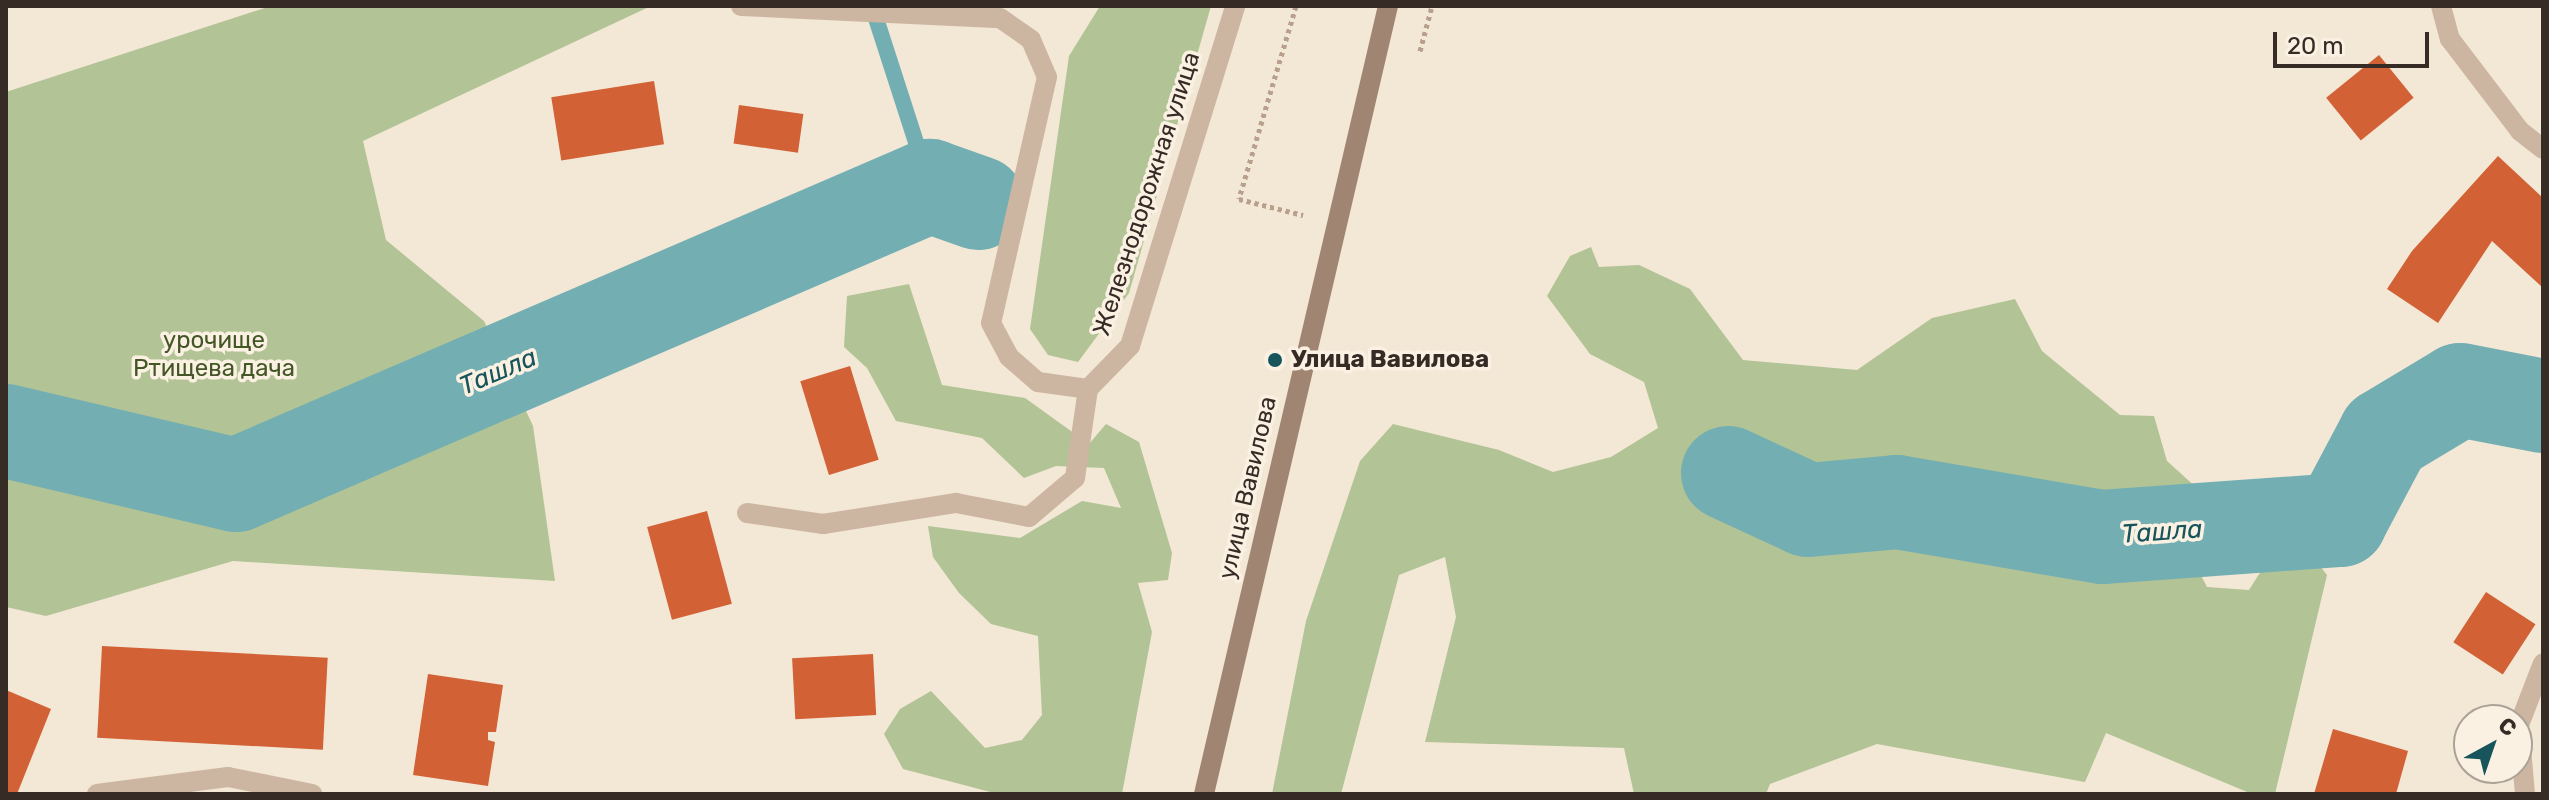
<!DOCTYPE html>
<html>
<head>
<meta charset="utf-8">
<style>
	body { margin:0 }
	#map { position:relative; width:2549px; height:800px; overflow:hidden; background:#f3e7d6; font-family:Rubik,sans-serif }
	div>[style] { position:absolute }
	.green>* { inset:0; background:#b2c395 }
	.stream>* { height:16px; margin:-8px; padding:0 8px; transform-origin:8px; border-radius:8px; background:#73aeb3 }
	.river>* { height:94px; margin:-47px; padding:0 47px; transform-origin:47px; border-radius:47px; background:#73aeb3 }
	.building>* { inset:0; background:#d26135; transform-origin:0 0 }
	.path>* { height:5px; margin-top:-2.5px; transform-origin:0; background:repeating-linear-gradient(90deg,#b8a08c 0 4px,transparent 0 8px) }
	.service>* { height:20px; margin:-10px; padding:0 10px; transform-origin:10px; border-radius:10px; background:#ccb6a1 }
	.minor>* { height:20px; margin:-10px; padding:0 10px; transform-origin:10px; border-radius:10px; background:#ccb6a1 }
	.secondary>* { height:20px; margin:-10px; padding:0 10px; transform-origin:10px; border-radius:10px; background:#a08573 }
	.dots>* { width:22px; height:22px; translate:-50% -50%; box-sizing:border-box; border:4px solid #fbf1e3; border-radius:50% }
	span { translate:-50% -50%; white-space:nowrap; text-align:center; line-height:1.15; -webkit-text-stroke:7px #fbf1e3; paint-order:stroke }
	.street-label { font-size:24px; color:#362b25 }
	.park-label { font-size:24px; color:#435626 }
	.poi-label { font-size:24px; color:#362b25; font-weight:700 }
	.left { translate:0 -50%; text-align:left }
	.water-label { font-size:26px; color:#17545b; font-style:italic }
	.frame { position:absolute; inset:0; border:8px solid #362b25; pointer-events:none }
	.north { position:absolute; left:2453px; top:704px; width:80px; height:80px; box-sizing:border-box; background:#fbf1e3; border:2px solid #aca297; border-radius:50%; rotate:40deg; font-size:22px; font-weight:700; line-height:32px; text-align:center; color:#362b25 }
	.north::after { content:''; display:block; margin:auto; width:28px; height:36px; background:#17545b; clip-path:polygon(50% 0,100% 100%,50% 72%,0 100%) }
	.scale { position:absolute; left:2273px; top:32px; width:156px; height:36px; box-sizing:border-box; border:4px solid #362b25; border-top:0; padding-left:10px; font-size:24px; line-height:28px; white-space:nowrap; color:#362b25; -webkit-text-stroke:6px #fbf1e3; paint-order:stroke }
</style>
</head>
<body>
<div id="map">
	<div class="green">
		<i style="clip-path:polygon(271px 6px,651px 6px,363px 141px,386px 240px,484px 321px,533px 426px,555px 581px,233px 561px,46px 616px,6px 607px,6px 92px)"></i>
		<i style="clip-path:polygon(1100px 6px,1211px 6px,1129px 293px,1078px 362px,1048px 355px,1030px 329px,1069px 56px)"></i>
		<i style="clip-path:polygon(1591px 247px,1599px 267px,1639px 265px,1690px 289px,1743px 360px,1857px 370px,1932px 318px,2015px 299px,2042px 351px,2120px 415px,2154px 416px,2167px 461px,2198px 489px,2184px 542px,2207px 587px,2249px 590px,2289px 527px,2327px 575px,2275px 794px,2252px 794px,2106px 733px,2085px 782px,1877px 744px,1770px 784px,1766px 794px,1634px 794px,1624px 748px,1425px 742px,1456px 617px,1445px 557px,1399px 575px,1341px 794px,1272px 794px,1306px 621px,1360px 461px,1393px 424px,1499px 450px,1553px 472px,1611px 457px,1658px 428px,1644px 382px,1590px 354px,1547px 296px,1570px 256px)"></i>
		<i style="clip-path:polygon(909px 284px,942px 385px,1025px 398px,1089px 444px,1106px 424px,1139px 442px,1172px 553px,1168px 580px,1138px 583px,1152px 632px,1122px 794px,998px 794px,903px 769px,884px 734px,900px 709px,931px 691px,985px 748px,1022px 740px,1042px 715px,1038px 636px,991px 624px,959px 593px,933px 557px,928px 526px,1020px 538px,1082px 501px,1121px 508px,1104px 468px,1056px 466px,1024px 478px,982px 438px,896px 421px,867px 368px,844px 347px,847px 296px)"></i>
	</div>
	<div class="stream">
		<i style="left:872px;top:6px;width:189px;rotate:72.1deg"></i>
	</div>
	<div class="river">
		<i style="left:6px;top:431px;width:236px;rotate:13.2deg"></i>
		<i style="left:236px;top:485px;width:756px;rotate:-23.31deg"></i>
		<i style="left:930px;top:186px;width:51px;rotate:19.5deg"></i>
		<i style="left:1728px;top:473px;width:88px;rotate:24.8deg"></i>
		<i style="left:1808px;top:510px;width:89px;rotate:-5.1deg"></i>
		<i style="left:1897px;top:502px;width:208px;rotate:9.7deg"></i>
		<i style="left:2102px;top:537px;width:239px;rotate:-4.1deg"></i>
		<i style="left:2340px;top:520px;width:96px;rotate:-62.1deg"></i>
		<i style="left:2385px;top:435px;width:87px;rotate:-31deg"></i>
		<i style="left:2460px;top:390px;width:85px;rotate:10.9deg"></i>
	</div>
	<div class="building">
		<i style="left:2379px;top:55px;width:55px;height:68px;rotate:51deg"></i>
		<i style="left:654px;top:81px;width:64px;height:104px;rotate:81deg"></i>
		<i style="left:739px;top:105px;width:65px;height:39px;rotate:8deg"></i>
		<i style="clip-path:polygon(2498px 156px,2543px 198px,2543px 288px,2492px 241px,2438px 323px,2387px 289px,2412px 251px)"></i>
		<i style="left:850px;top:366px;width:98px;height:52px;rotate:73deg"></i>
		<i style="left:707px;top:511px;width:96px;height:62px;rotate:75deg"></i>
		<i style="left:2486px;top:592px;width:59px;height:60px;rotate:33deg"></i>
		<i style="left:102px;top:646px;width:226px;height:92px;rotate:3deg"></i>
		<i style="left:873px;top:654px;width:61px;height:81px;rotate:87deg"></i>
		<i style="clip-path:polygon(428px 674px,503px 685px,496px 732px,488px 732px,488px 740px,495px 742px,488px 786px,413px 775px)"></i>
		<i style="clip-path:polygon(6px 690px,51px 709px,17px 794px,6px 794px)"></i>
		<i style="clip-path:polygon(2333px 729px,2408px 751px,2396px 794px,2314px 794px)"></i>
	</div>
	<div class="path">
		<i style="left:1296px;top:6px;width:201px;rotate:106.5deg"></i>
		<i style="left:1239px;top:199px;width:66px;rotate:14deg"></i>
		<i style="left:1420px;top:51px;width:47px;rotate:-75.1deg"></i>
	</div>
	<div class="service">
		<i style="left:747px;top:513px;width:77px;rotate:8.2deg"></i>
		<i style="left:823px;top:524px;width:135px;rotate:-9deg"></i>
		<i style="left:956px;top:503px;width:74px;rotate:10.9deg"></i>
		<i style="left:1029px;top:517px;width:60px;rotate:-40.3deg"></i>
		<i style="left:1075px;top:478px;width:90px;rotate:-81.7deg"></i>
	</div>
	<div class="minor">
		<i style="left:741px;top:6px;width:259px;rotate:2.7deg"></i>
		<i style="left:1000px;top:18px;width:38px;rotate:35deg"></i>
		<i style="left:1031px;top:40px;width:40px;rotate:66.6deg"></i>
		<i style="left:1047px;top:77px;width:252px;rotate:102.8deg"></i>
		<i style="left:991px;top:323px;width:38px;rotate:62deg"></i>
		<i style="left:1009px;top:357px;width:38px;rotate:41deg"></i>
		<i style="left:1038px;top:382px;width:50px;rotate:8deg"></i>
		<i style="left:1088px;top:389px;width:60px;rotate:-45.7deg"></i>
		<i style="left:1130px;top:346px;width:356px;rotate:-72.8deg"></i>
		<i style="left:2441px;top:6px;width:34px;rotate:75deg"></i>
		<i style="left:2450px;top:39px;width:116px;rotate:52.7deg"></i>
		<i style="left:2520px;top:131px;width:29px;rotate:38deg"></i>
		<i style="left:97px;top:794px;width:132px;rotate:-7.4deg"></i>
		<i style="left:228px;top:777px;width:86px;rotate:11.4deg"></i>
		<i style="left:2525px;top:794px;width:69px;rotate:-95deg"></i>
		<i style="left:2519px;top:725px;width:66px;rotate:-68.8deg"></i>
	</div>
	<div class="secondary">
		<i style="left:1204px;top:794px;width:809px;rotate:-76.86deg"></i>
	</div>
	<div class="dots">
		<i style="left:1275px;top:360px;background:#17545b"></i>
	</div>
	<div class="street-label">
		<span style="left:1147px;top:194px;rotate:-72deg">Железнодорожная улица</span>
		<span style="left:1248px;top:488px;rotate:-77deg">улица Вавилова</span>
	</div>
	<div class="park-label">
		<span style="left:214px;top:355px">урочище<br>Ртищева дача</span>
	</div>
	<div class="poi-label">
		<span class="left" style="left:1291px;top:360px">Улица Вавилова</span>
	</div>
	<div class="water-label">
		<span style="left:498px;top:372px;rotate:-23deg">Ташла</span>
		<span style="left:2162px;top:532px;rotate:-4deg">Ташла</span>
	</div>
	<div class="frame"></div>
	<div class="north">С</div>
	<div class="scale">20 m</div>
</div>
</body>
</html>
